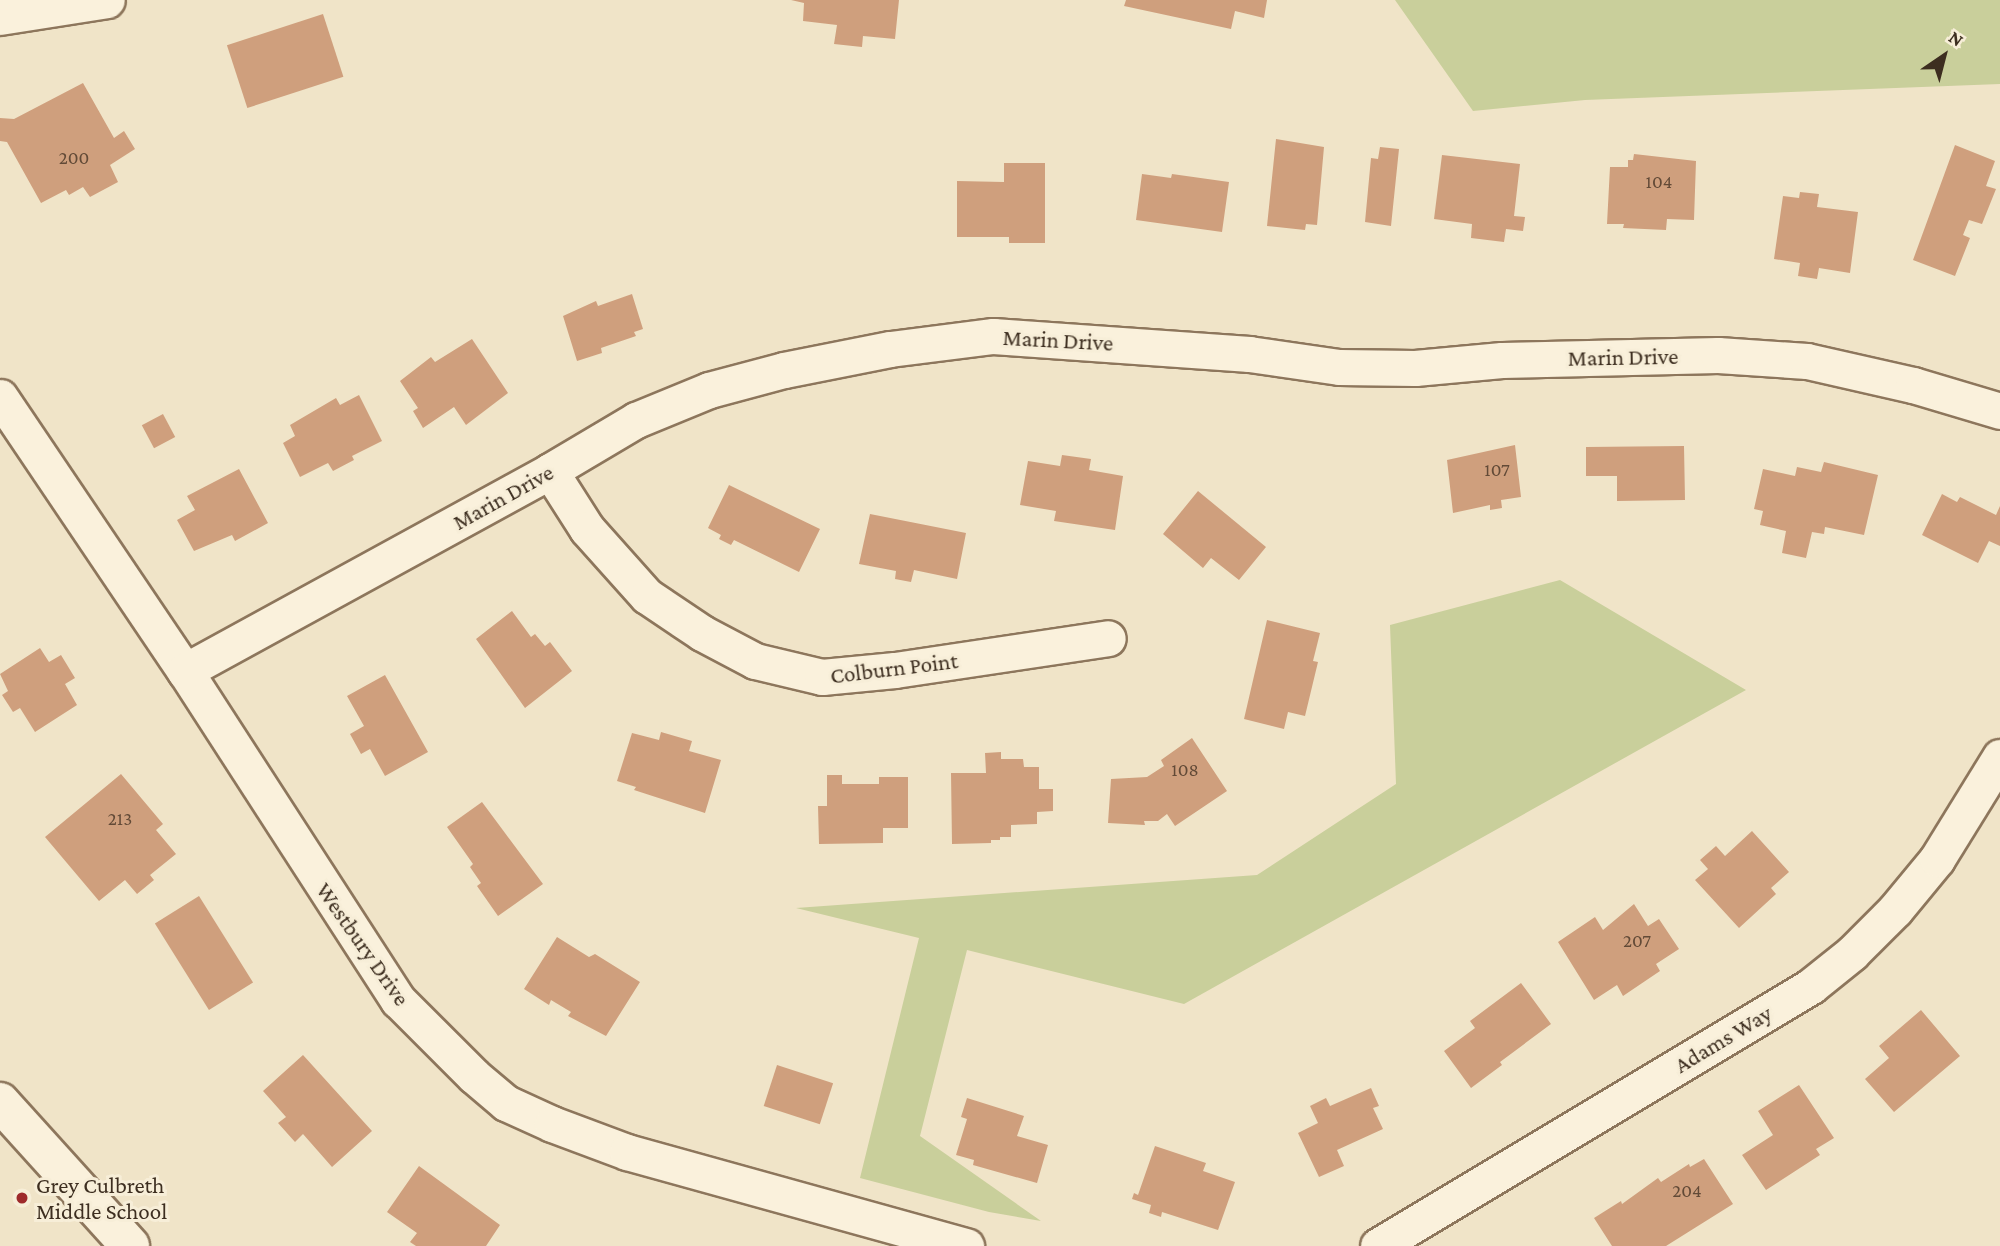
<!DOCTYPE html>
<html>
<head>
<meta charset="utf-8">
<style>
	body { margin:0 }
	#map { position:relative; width:2000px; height:1246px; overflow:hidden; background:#f0e4c8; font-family:"Crimson Pro",serif }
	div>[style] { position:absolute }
	.green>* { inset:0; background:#c9cf9b }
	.building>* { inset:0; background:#cf9f7d; transform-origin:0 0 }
	.roads { filter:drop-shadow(2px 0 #8d765c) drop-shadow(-2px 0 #8d765c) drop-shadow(0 2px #8d765c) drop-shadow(0 -2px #8d765c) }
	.minor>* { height:35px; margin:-17.5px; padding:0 17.5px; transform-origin:17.5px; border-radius:17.5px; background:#faf1dc }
	.tertiary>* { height:38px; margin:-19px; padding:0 19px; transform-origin:19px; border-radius:19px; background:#faf1dc }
	.dots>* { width:19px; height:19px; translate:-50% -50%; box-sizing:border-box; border:4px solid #f7eed8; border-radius:50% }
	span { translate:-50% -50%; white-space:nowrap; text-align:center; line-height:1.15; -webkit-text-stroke:6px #f7eed8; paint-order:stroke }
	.number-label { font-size:19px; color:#624a37 }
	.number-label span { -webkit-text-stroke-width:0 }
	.street-label { font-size:23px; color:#3d2e20 }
	.poi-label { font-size:23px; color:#3d2e20 }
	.left { translate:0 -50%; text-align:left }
	.north { position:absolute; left:1909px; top:21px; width:70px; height:70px; -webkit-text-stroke:5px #f7eed8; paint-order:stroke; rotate:35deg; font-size:19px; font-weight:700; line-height:28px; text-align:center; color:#3d2e20 }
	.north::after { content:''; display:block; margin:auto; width:24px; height:32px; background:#3d2e20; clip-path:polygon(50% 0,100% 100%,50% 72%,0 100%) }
</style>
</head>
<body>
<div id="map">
	<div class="green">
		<i style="clip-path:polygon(1395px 0,2000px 0,2000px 84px,1585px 100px,1473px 111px)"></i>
		<i style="clip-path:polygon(1560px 580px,1746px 690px,1184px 1004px,967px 950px,920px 1136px,1041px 1221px,989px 1212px,860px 1178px,919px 938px,796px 908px,1257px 875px,1396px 784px,1390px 625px)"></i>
	</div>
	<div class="building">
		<i style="clip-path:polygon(791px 0,899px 0,895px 39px,863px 36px,862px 47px,834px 44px,837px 25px,803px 21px,804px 3px)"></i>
		<i style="clip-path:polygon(1126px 0,1267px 0,1264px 18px,1235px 11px,1231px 29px,1124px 6px)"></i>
		<i style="left:323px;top:14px;width:66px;height:101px;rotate:72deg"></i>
		<i style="clip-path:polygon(83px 83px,114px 138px,124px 131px,135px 149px,110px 165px,118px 182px,90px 197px,83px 187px,69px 195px,66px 190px,41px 203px,7px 142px,0 141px,0 118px,14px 119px)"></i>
		<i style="clip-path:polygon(1276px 139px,1324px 147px,1317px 225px,1306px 224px,1305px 230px,1267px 226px)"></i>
		<i style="clip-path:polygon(1955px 145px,1995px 161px,1986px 186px,1996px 189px,1982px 224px,1969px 220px,1963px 235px,1970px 238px,1955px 276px,1913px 260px)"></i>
		<i style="clip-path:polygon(1380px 147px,1399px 149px,1391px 226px,1365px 222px,1371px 158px,1378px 159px)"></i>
		<i style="clip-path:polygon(1634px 154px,1696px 161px,1694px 220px,1667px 219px,1666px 230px,1623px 228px,1624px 224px,1607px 224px,1610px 167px,1628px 167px,1628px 160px,1633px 160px)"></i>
		<i style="clip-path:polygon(1442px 155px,1520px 164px,1514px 216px,1525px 217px,1523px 231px,1506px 229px,1504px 242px,1471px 238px,1472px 224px,1434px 219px)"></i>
		<i style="clip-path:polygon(1004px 163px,1045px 163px,1045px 243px,1009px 243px,1009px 237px,957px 237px,957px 181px,1004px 182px)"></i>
		<i style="clip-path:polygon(1142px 174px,1171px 178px,1172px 174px,1229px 182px,1222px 232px,1136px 220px)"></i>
		<i style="clip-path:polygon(1800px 192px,1819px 194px,1817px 207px,1858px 212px,1850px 273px,1819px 268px,1817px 279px,1798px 276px,1800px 263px,1774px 259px,1783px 196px,1799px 198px)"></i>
		<i style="clip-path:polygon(632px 294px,643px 329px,634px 332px,636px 336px,601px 348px,602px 353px,577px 361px,563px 316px,596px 301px,598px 306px)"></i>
		<i style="clip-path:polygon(472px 339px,508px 393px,466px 425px,454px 407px,423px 428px,413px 411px,418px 408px,400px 381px,431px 357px,435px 362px)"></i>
		<i style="clip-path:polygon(359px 395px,382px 441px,352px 456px,354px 460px,333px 471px,328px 463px,300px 477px,283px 443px,295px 436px,290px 425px,336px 398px,340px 405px)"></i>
		<i style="left:163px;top:414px;width:26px;height:24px;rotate:62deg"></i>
		<i style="clip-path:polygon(1515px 445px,1521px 497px,1501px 500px,1502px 508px,1490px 510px,1490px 505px,1453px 513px,1447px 460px)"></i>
		<i style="clip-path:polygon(1684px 446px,1685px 500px,1617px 501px,1617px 476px,1586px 476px,1586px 447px)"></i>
		<i style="clip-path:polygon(1062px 455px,1091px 459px,1089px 470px,1123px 476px,1115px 530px,1054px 521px,1056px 511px,1020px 505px,1028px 461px,1060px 466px)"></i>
		<i style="clip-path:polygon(1824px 462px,1878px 475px,1864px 535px,1825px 527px,1824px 534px,1812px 532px,1806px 558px,1782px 553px,1786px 531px,1760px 525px,1763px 511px,1754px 509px,1763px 469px,1795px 476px,1797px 467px,1821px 472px)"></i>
		<i style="clip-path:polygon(239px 469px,268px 523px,235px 541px,232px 535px,194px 551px,177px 520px,195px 510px,187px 496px)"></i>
		<i style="clip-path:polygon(729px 485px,820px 529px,799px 572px,734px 540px,731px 545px,719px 539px,721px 535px,708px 528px)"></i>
		<i style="clip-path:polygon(1198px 491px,1266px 547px,1239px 580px,1211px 558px,1203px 568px,1163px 534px)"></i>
		<i style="clip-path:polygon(1942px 494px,1957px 502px,1960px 497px,1996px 515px,2000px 506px,2000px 546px,1989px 541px,1978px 563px,1922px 535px)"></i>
		<i style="clip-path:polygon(870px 514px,966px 533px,957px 579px,914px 570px,911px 582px,895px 579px,896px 571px,859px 564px)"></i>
		<i style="clip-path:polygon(512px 611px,531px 637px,535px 634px,545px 646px,550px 642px,572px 671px,525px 708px,476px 639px)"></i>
		<i style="clip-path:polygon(1267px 620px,1320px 633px,1313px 661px,1318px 662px,1305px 716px,1288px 712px,1284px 729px,1244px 719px)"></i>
		<i style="clip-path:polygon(40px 648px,49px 662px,61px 655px,75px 678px,65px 684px,77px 705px,35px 732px,20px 708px,13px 712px,2px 695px,8px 691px,0 674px)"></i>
		<i style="clip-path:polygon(385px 675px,428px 752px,385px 776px,370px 749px,361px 754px,350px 734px,364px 726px,347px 696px)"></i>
		<i style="clip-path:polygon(661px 732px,692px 741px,689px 751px,721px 760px,705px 813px,634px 790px,636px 787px,617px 781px,632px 733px,659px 740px)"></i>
		<i style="clip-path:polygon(1192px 738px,1227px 791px,1175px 826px,1167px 814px,1158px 821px,1144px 821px,1145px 825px,1108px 823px,1111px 779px,1147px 777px,1164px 766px,1161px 760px)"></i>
		<i style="clip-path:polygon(1001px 752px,1001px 759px,1023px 759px,1024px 767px,1039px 767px,1039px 789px,1053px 789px,1053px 811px,1037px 812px,1037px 824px,1011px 825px,1011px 837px,1000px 837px,1000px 840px,991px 840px,991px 843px,952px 844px,951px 773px,986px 773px,985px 753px)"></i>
		<i style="clip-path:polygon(121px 774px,163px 824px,156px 830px,176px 854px,150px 875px,154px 880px,137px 894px,125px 880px,99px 901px,45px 837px)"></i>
		<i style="clip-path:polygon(827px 775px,842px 775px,842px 784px,879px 784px,879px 777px,908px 777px,908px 828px,883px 828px,883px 843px,819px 844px,818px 806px,827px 806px)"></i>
		<i style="clip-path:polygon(482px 802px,543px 884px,498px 916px,477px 886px,481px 883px,470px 867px,473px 864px,447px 827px)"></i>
		<i style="clip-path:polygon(1752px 831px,1789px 872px,1771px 888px,1776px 894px,1739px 928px,1695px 880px,1708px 869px,1700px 860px,1716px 846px,1725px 856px)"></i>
		<i style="left:199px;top:896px;width:102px;height:52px;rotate:58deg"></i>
		<i style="clip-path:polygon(1634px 904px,1648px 926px,1659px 919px,1679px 949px,1656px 964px,1660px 971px,1623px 996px,1617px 985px,1594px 1000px,1558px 942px,1595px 917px,1603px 930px)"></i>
		<i style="clip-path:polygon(557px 937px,589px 957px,595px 954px,640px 982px,606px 1036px,568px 1016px,571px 1012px,551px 1000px,549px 1005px,524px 989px)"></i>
		<i style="clip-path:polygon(1521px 983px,1551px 1024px,1500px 1062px,1502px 1065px,1471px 1088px,1444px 1051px,1475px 1028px,1470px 1021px)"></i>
		<i style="clip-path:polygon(1921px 1010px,1960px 1056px,1894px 1112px,1865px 1079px,1889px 1058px,1879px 1046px)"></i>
		<i style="clip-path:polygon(303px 1055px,372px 1131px,332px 1167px,303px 1134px,295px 1142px,278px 1123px,286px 1117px,263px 1091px)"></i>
		<i style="left:777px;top:1065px;width:59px;height:43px;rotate:18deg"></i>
		<i style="clip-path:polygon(1799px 1085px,1834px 1138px,1816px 1149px,1820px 1155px,1766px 1190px,1742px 1155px,1773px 1135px,1758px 1111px)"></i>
		<i style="clip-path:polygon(1371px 1088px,1379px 1106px,1373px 1108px,1383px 1129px,1337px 1150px,1344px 1166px,1319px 1177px,1298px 1133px,1318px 1123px,1310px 1106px,1326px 1098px,1330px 1106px)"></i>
		<i style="clip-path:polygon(967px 1098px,1024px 1116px,1017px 1136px,1048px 1145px,1037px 1183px,973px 1165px,974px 1160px,956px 1155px,967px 1119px,961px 1117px)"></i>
		<i style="clip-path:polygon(1155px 1146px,1206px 1163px,1203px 1171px,1235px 1182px,1218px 1230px,1162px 1212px,1161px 1217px,1149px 1213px,1151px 1205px,1132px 1199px,1134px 1193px,1138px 1195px)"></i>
		<i style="clip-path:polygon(1704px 1159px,1733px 1204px,1666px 1246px,1612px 1246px,1594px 1218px,1621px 1201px,1622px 1204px,1658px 1178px,1661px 1182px,1689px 1164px,1690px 1167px)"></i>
		<i style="clip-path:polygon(419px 1166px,500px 1225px,486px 1246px,416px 1246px,410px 1242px,417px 1233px,387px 1212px)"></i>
	</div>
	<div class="roads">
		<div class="minor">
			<i style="left:0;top:17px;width:108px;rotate:-9deg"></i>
			<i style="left:0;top:397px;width:331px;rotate:56deg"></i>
			<i style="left:185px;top:671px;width:392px;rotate:57.1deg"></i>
			<i style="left:398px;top:1000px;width:107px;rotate:45deg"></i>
			<i style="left:474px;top:1076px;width:42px;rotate:40.2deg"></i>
			<i style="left:506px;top:1103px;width:51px;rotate:24.5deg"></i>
			<i style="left:552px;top:1124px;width:80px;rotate:20.5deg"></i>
			<i style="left:627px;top:1152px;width:352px;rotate:15.5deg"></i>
			<i style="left:550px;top:471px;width:69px;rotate:57.5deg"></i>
			<i style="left:587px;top:529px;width:90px;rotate:48.2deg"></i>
			<i style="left:647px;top:596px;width:66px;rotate:33.9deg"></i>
			<i style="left:702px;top:633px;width:60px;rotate:27.8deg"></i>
			<i style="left:755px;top:661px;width:69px;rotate:13.4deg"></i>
			<i style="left:822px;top:677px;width:73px;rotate:-5.5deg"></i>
			<i style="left:895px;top:670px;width:215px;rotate:-8.5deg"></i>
			<i style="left:185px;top:671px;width:416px;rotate:-28.7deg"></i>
			<i style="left:550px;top:471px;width:100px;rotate:-30.7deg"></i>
			<i style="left:636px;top:420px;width:79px;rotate:-22.3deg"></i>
			<i style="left:709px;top:390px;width:78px;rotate:-14.9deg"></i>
			<i style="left:784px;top:370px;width:108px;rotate:-11.2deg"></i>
			<i style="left:890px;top:349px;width:104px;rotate:-7.2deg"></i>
			<i style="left:993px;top:336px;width:257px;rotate:4deg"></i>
			<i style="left:1249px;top:354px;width:91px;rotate:8.2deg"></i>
			<i style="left:1339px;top:367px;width:76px;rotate:0.8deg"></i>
			<i style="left:1415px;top:368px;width:87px;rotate:-5.3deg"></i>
			<i style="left:1502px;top:360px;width:216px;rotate:-1.3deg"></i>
			<i style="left:1718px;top:355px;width:89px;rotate:3.9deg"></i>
			<i style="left:1807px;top:361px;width:109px;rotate:12.8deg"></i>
			<i style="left:1913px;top:385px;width:91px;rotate:16.6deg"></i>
			<i style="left:1378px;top:1246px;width:505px;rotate:-30.98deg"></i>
			<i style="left:1811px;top:986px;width:53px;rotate:-38.8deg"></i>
			<i style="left:1852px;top:953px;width:61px;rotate:-45deg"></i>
			<i style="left:1895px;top:910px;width:66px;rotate:-50.5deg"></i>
			<i style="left:1937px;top:859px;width:120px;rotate:-58.3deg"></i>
		</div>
		<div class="tertiary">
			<i style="left:0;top:1102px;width:194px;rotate:47.9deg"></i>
		</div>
	</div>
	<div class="dots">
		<i style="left:22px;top:1198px;background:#9e2a2b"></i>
	</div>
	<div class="number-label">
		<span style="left:74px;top:158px">200</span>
		<span style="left:1659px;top:182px">104</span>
		<span style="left:1497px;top:470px">107</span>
		<span style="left:1185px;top:770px">108</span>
		<span style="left:120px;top:819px">213</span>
		<span style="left:1637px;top:941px">207</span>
		<span style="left:1687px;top:1191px">204</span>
	</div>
	<div class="street-label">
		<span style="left:1058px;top:340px;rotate:3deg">Marin Drive</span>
		<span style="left:1623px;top:357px;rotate:-1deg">Marin Drive</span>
		<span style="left:503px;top:497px;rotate:-29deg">Marin Drive</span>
		<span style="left:894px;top:668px;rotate:-7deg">Colburn Point</span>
		<span style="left:363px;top:944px;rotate:55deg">Westbury Drive</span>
		<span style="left:1723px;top:1039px;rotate:-31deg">Adams Way</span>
	</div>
	<div class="poi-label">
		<span class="left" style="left:36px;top:1198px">Grey Culbreth<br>Middle School</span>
	</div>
	<div class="north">N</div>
</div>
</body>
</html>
